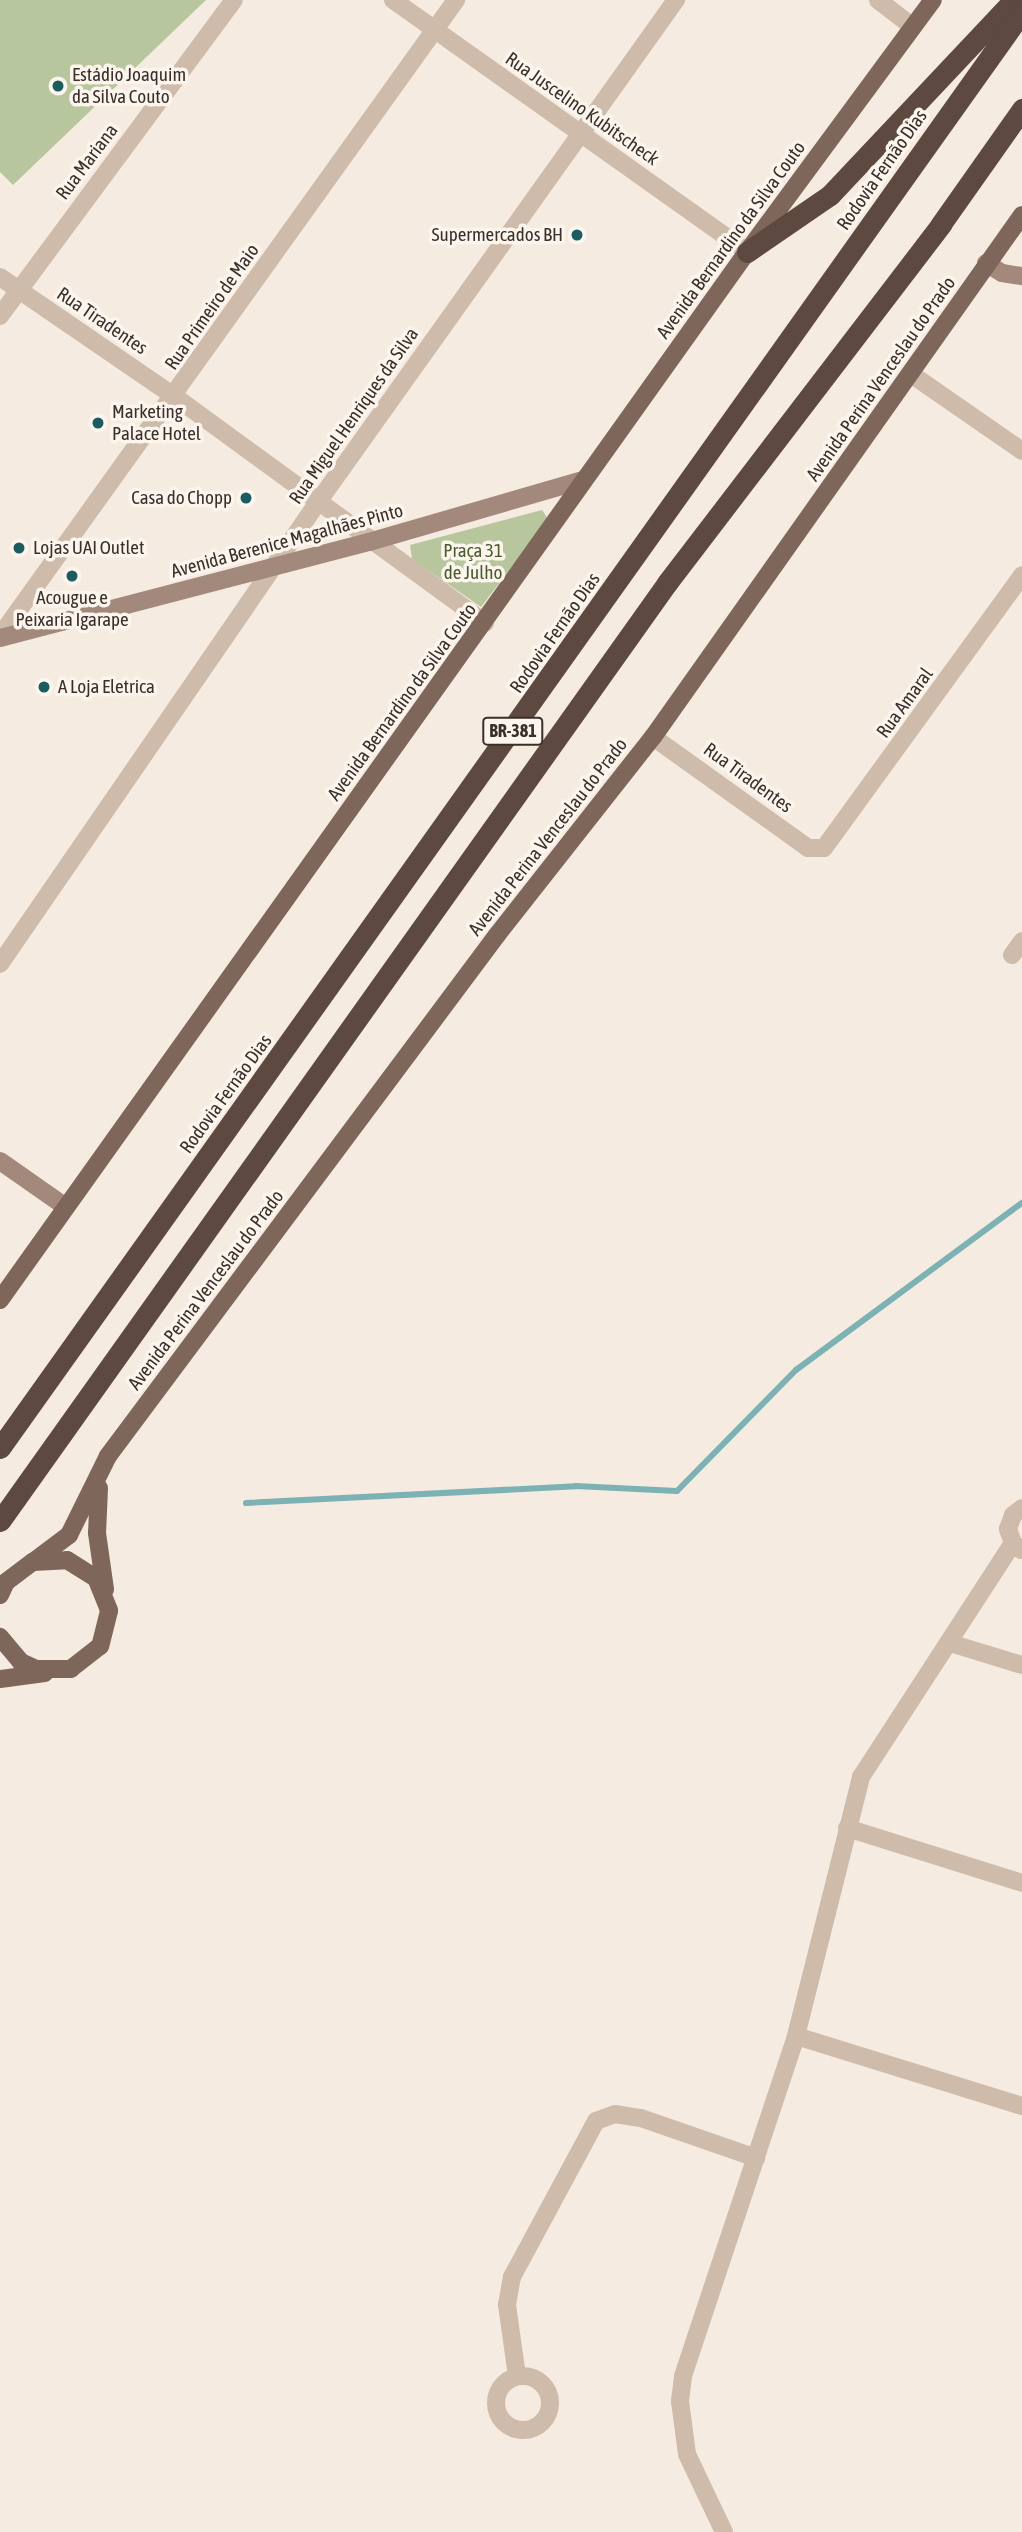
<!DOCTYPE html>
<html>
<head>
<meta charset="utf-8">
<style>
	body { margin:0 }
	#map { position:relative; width:1022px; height:2532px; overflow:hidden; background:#f5ebe0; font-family:"Asap Condensed",sans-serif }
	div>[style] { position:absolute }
	.green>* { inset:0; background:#b8c69e }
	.stream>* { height:6px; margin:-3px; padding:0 3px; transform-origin:3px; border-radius:3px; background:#7cb2b4 }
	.street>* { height:18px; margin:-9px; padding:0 9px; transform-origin:9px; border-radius:9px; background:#cebbaa }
	.street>.ring { margin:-9px; padding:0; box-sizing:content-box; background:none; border:18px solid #cebbaa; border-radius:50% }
	.secondary>* { height:18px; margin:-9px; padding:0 9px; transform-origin:9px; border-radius:9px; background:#a3897b }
	.primary>* { height:18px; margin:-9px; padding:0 9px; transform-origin:9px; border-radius:9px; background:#7e665a }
	.highway>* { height:21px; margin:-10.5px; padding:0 10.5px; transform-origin:10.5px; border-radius:10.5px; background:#5d4940 }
	.dots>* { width:19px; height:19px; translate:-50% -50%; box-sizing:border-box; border:4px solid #fcf5ed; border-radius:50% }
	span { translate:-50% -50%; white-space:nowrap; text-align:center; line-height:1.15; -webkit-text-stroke:7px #fcf5ed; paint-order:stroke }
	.shield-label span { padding:2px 5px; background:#fcf5ed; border:2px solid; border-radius:5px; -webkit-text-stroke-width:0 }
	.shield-label { font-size:18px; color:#3b2f2a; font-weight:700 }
	.poi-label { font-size:19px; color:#3b2f2a }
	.left { translate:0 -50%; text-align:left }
	.right { translate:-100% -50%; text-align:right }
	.street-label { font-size:19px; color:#3b2f2a }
	.park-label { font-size:19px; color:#4a5c2c }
</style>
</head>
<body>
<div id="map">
	<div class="green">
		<i style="clip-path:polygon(0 0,206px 0,13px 185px,0 172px)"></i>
		<i style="clip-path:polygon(542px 510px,548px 519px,481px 607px,412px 559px,410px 545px)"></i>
	</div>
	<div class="stream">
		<i style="left:246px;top:1503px;width:330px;rotate:-2.9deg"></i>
		<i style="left:576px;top:1486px;width:101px;rotate:2.8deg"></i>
		<i style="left:677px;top:1491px;width:170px;rotate:-45.5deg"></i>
		<i style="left:796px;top:1370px;width:281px;rotate:-36.5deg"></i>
	</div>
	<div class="street">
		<i style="left:393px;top:0;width:435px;rotate:35.4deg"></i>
		<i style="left:878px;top:0;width:44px;rotate:37.6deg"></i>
		<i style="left:0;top:277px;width:211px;rotate:34.4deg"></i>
		<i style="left:174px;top:396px;width:385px;rotate:36.1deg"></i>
		<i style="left:0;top:316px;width:393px;rotate:-53.5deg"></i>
		<i style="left:911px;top:374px;width:135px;rotate:34.7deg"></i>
		<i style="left:0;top:636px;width:783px;rotate:-54.36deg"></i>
		<i style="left:653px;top:737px;width:191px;rotate:35.6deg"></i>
		<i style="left:808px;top:848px;width:16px"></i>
		<i style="left:824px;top:848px;width:337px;rotate:-54deg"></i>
		<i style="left:1012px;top:955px;width:17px;rotate:-54deg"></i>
		<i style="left:0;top:964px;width:561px;rotate:-55.46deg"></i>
		<i style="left:318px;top:502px;width:617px;rotate:-54.51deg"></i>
		<i style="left:1021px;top:1550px;width:11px;rotate:-139deg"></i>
		<i style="left:1013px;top:1543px;width:15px;rotate:-110deg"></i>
		<i style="left:1008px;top:1529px;width:15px;rotate:-70deg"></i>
		<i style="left:1013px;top:1515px;width:11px;rotate:-38deg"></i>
		<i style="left:950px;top:1643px;width:75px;rotate:17deg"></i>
		<i style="left:847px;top:1828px;width:183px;rotate:17.4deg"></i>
		<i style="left:796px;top:2036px;width:237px;rotate:17.2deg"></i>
		<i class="ring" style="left:496px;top:2376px;width:36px;height:36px"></i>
		<i style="left:517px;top:2376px;width:72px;rotate:-98deg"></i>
		<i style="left:507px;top:2305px;width:28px;rotate:-80deg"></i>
		<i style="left:512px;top:2277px;width:177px;rotate:-61.7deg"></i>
		<i style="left:596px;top:2121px;width:20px;rotate:-20deg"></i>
		<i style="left:615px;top:2114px;width:26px;rotate:9deg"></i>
		<i style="left:641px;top:2118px;width:122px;rotate:19.2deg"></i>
		<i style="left:724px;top:2532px;width:86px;rotate:-115.4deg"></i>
		<i style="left:687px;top:2454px;width:53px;rotate:-97.5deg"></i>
		<i style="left:680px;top:2401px;width:25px;rotate:-83deg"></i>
		<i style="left:683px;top:2376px;width:358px;rotate:-71.6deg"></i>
		<i style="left:796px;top:2036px;width:267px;rotate:-75.9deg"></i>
		<i style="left:861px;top:1777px;width:279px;rotate:-57deg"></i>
	</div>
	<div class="secondary">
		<i style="left:986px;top:263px;width:19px;rotate:32deg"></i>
		<i style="left:1002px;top:273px;width:20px;rotate:9deg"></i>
		<i style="left:0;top:638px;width:381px;rotate:-14.6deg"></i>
		<i style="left:369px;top:542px;width:223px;rotate:-16.2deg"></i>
		<i style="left:0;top:1161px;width:80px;rotate:34.9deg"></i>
	</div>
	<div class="primary">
		<i style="left:0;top:1300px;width:1287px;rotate:-54.52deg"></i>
		<i style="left:747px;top:252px;width:313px;rotate:-53.6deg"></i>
		<i style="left:99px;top:1488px;width:45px;rotate:92.5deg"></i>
		<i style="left:97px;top:1533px;width:57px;rotate:81.9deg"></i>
		<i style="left:33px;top:1562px;width:45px;rotate:-36.9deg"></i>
		<i style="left:69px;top:1535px;width:88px;rotate:-63.7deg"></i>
		<i style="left:108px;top:1456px;width:650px;rotate:-53.25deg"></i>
		<i style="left:497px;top:935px;width:252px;rotate:-51.8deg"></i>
		<i style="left:653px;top:737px;width:639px;rotate:-54.74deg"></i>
		<i style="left:0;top:1595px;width:14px;rotate:-65deg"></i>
		<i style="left:6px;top:1582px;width:34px;rotate:-37deg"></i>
		<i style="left:33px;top:1562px;width:34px;rotate:-3deg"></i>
		<i style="left:67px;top:1560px;width:34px;rotate:32deg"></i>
		<i style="left:96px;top:1578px;width:35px;rotate:68deg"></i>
		<i style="left:109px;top:1611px;width:36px;rotate:104deg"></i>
		<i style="left:100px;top:1646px;width:37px;rotate:142deg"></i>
		<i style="left:71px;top:1669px;width:35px;rotate:180deg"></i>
		<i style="left:36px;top:1669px;width:17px;rotate:-155deg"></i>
		<i style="left:21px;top:1662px;width:33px;rotate:-130deg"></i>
		<i style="left:0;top:1679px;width:45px;rotate:-7.6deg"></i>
	</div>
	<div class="highway">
		<i style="left:747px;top:252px;width:101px;rotate:-34.5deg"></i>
		<i style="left:830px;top:195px;width:268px;rotate:-46.7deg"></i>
		<i style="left:0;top:1448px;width:1763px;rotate:-54.56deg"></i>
		<i style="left:0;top:1521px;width:1151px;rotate:-54.58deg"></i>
		<i style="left:667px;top:583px;width:452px;rotate:-52.6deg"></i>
		<i style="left:941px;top:224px;width:141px;rotate:-54.8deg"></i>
	</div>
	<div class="dots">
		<i style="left:58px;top:86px;background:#1c5c61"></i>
		<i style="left:577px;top:235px;background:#1c5c61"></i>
		<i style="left:98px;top:423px;background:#1c5c61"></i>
		<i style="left:246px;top:498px;background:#1c5c61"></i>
		<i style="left:19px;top:548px;background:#1c5c61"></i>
		<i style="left:72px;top:576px;background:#1c5c61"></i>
		<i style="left:44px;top:687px;background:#1c5c61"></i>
	</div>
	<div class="shield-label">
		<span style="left:513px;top:731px">BR-381</span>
	</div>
	<div class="poi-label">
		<span class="left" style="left:72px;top:86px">Estádio Joaquim<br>da Silva Couto</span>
		<span class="right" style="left:563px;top:235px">Supermercados BH</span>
		<span class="left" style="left:112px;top:423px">Marketing<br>Palace Hotel</span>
		<span class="right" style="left:232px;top:498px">Casa do Chopp</span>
		<span class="left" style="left:33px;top:548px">Lojas UAI Outlet</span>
		<span style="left:72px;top:609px">Acougue e<br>Peixaria Igarape</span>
		<span class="left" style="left:58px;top:687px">A Loja Eletrica</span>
	</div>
	<div class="street-label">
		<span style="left:582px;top:109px;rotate:35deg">Rua Juscelino Kubitscheck</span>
		<span style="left:87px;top:162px;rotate:-53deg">Rua Mariana</span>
		<span style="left:882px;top:170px;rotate:-55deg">Rodovia Fernão Dias</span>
		<span style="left:731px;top:240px;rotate:-54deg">Avenida Bernardino da Silva Couto</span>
		<span style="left:212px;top:307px;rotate:-55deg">Rua Primeiro de Maio</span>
		<span style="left:102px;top:321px;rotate:34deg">Rua Tiradentes</span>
		<span style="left:881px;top:379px;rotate:-55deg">Avenida Perina Venceslau do Prado</span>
		<span style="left:354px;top:416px;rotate:-55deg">Rua Miguel Henriques da Silva</span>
		<span style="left:287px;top:541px;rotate:-15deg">Avenida Berenice Magalhães Pinto</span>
		<span style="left:555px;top:633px;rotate:-55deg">Rodovia Fernão Dias</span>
		<span style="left:402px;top:702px;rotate:-54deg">Avenida Bernardino da Silva Couto</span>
		<span style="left:905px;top:703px;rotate:-54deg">Rua Amaral</span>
		<span style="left:748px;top:778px;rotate:36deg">Rua Tiradentes</span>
		<span style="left:548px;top:837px;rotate:-52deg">Avenida Perina Venceslau do Prado</span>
		<span style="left:226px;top:1094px;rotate:-54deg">Rodovia Fernão Dias</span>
		<span style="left:206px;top:1290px;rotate:-53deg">Avenida Perina Venceslau do Prado</span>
	</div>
	<div class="park-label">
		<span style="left:473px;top:562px">Praça 31<br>de Julho</span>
	</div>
</div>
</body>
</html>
